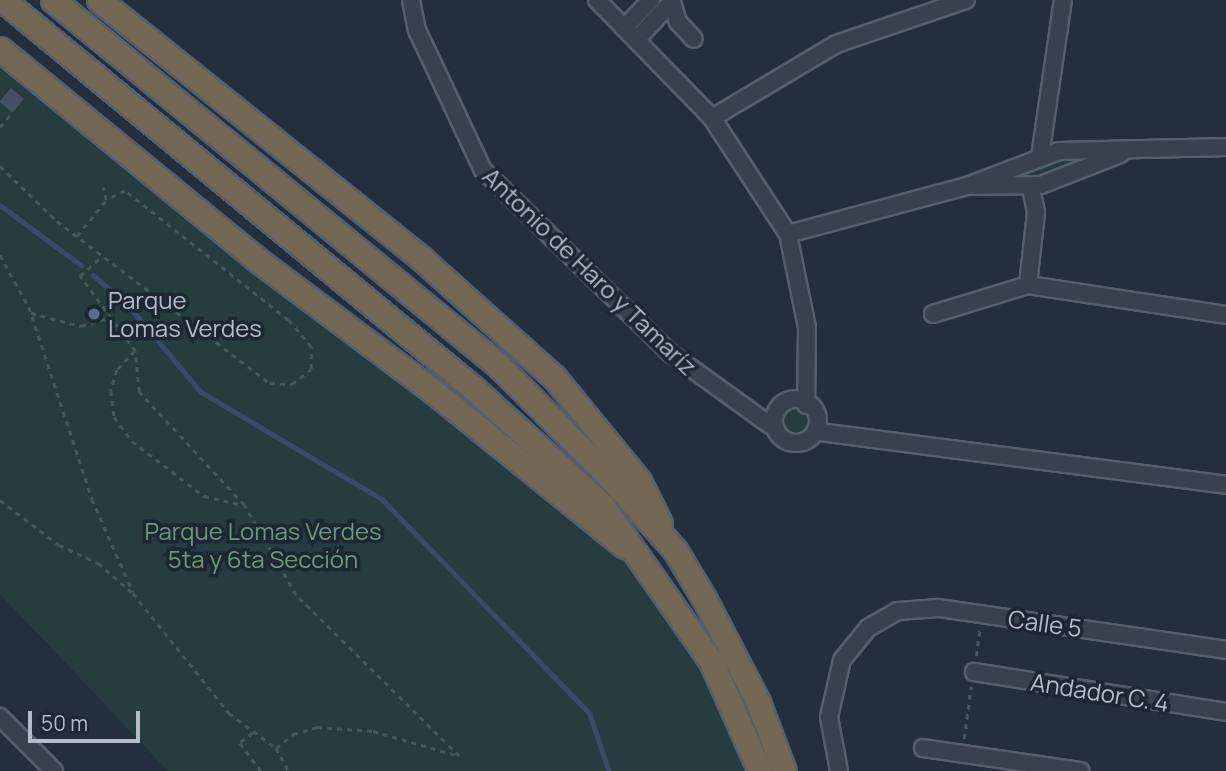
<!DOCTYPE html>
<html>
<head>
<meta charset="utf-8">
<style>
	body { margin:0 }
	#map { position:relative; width:1226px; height:771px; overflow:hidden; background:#242f3e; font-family:Manrope,sans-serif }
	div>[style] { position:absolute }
	.green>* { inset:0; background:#263c3f }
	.stream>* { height:4.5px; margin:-2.25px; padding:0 2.25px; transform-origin:2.25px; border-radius:2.25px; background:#394c67 }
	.building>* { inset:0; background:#455162; transform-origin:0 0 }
	.path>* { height:2.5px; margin-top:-1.25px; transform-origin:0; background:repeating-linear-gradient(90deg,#44595c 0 5px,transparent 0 10px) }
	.roads { filter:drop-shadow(2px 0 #565f6c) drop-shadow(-2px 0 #565f6c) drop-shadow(0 2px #565f6c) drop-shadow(0 -2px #565f6c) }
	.minor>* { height:16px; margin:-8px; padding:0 8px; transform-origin:8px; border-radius:8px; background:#38414e }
	.minor>.ring { margin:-8px; padding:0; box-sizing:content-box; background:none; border:16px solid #38414e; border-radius:50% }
	.highway>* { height:23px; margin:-11.5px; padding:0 11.5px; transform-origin:11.5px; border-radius:11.5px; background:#746855 }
	.dots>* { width:19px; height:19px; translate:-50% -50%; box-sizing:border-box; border:4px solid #1d2633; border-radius:50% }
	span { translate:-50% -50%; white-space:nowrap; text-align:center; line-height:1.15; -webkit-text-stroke:7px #1d2633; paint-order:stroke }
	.street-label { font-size:24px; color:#b4bcc9 }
	.poi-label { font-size:24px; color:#b4bcc9 }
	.left { translate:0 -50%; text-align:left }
	.park-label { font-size:24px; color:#6b9a76 }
	.scale { position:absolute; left:28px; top:711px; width:112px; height:32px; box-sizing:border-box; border:4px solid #b4bcc9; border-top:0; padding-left:9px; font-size:21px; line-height:24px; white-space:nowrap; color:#b4bcc9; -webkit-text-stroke:5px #1d2633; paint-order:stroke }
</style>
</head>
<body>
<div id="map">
	<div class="green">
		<i style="clip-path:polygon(0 50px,650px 568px,759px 771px,168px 771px,0 594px)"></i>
		<i style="clip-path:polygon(1135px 148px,1052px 181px,967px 186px,1040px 157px)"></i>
		<i style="clip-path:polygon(791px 402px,816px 410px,821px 426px,815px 436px,793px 439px,775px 432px,772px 410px)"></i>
	</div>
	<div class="stream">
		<i style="left:0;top:205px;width:101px;rotate:36.5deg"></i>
		<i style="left:93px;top:275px;width:45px;rotate:40.5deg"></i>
		<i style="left:127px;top:304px;width:115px;rotate:49.9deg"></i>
		<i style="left:201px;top:392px;width:210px;rotate:30.6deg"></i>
		<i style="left:382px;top:499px;width:299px;rotate:45.9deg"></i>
		<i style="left:590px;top:714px;width:60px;rotate:71.6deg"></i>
	</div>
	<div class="building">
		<i style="left:11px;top:88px;width:17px;height:18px;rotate:40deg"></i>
	</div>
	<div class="path">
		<i style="left:0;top:127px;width:17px;rotate:-50deg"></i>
		<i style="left:0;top:166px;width:79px;rotate:44deg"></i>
		<i style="left:57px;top:221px;width:268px;rotate:37.3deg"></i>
		<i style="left:270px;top:383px;width:22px;rotate:3deg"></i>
		<i style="left:292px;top:384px;width:24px;rotate:-38deg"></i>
		<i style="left:311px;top:369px;width:22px;rotate:-90deg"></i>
		<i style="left:311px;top:347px;width:35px;rotate:-130deg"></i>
		<i style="left:288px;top:320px;width:208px;rotate:-141.6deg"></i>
		<i style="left:125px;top:191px;width:21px;rotate:155deg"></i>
		<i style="left:77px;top:236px;width:46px;rotate:-51.1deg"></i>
		<i style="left:106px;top:200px;width:13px;rotate:-103deg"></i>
		<i style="left:0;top:255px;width:60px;rotate:60.9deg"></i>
		<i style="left:29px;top:307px;width:202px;rotate:71.8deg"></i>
		<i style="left:92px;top:499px;width:102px;rotate:66.2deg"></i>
		<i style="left:31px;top:313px;width:52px;rotate:14.6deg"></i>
		<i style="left:81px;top:326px;width:30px;rotate:-17deg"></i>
		<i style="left:135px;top:351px;width:26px;rotate:133deg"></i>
		<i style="left:117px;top:370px;width:22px;rotate:106deg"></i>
		<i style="left:111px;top:391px;width:26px;rotate:83deg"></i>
		<i style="left:114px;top:417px;width:30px;rotate:53deg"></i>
		<i style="left:132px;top:441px;width:91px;rotate:37.4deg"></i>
		<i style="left:204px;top:496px;width:39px;rotate:13deg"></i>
		<i style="left:0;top:500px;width:74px;rotate:37.3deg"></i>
		<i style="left:59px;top:545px;width:43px;rotate:24.8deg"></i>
		<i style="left:98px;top:563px;width:46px;rotate:40.6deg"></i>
		<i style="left:133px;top:593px;width:154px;rotate:51.3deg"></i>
		<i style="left:229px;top:713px;width:59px;rotate:36.7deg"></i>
		<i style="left:276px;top:748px;width:22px;rotate:-39deg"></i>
		<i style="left:293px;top:734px;width:25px;rotate:-16deg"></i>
		<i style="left:317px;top:727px;width:56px;rotate:4.1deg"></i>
		<i style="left:373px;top:731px;width:90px;rotate:16.2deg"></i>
		<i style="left:459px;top:756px;width:229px;rotate:-135.4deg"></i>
		<i style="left:296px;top:595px;width:104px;rotate:-120deg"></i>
		<i style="left:244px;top:505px;width:154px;rotate:-132.9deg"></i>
		<i style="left:139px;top:392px;width:41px;rotate:-95.6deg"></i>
		<i style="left:135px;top:351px;width:93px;rotate:-126.3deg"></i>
		<i style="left:80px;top:276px;width:30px;rotate:-42deg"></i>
		<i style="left:976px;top:656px;width:28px;rotate:-82deg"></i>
		<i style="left:253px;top:733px;width:16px;rotate:142deg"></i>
		<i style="left:240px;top:743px;width:35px;rotate:53deg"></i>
		<i style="left:964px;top:739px;width:53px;rotate:-82.5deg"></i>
		<i style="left:276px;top:748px;width:26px;rotate:61deg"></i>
	</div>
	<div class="roads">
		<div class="minor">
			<i style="left:411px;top:0;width:31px;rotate:79deg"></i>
			<i style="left:417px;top:30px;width:155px;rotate:64.8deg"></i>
			<i style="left:483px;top:170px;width:262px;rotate:44.4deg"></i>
			<i style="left:670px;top:353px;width:123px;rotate:35.8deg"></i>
			<i style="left:597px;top:0;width:165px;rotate:45.7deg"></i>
			<i style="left:712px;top:118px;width:139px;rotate:56.8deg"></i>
			<i style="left:788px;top:234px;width:95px;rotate:78.5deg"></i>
			<i style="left:807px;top:327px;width:78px;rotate:90.7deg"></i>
			<i style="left:673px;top:5px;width:18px;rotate:74deg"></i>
			<i style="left:678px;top:22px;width:23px;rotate:47deg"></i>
			<i style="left:624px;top:28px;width:39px;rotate:-46deg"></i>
			<i style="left:636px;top:40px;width:45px;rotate:-46.8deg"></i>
			<i style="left:712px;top:118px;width:144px;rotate:-30.8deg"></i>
			<i style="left:836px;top:44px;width:137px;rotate:-18.7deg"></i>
			<i style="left:1040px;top:157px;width:159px;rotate:-81.7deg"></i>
			<i style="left:974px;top:186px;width:67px;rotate:-0.9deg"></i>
			<i style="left:1041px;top:185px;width:85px;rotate:-21.4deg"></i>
			<i style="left:788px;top:234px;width:185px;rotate:-15deg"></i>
			<i style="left:967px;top:186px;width:98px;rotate:-20.8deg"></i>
			<i style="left:1059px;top:151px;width:167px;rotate:-1.4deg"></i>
			<i style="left:1028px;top:285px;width:73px;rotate:-83.7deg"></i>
			<i style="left:1036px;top:212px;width:25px;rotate:-102deg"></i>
			<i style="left:933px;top:314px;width:99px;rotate:-17deg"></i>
			<i style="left:1028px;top:285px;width:200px;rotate:8.6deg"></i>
			<i class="ring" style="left:774px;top:399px;width:28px;height:28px"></i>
			<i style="left:820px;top:432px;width:409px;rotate:7.4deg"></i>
			<i style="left:974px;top:672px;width:255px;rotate:9deg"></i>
			<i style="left:0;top:717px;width:76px;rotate:45deg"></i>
			<i style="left:923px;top:748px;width:159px;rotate:8.3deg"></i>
			<i style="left:839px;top:771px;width:55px;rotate:-100.5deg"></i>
			<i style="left:829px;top:717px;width:58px;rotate:-77.2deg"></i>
			<i style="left:842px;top:660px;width:41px;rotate:-50.9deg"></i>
			<i style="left:868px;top:628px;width:34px;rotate:-30deg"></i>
			<i style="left:898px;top:611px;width:41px;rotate:-4.2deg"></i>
			<i style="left:939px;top:608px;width:290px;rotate:8.3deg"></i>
		</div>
		<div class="highway">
			<i style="left:3px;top:0;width:608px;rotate:39.53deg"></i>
			<i style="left:472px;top:387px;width:176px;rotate:42.2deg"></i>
			<i style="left:602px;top:505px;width:190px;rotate:55.1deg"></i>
			<i style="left:711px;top:661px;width:120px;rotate:66deg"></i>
			<i style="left:53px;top:0;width:577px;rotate:39.37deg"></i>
			<i style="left:499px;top:366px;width:150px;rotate:45deg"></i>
			<i style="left:605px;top:472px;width:105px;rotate:48.1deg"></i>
			<i style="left:675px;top:550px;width:58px;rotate:59deg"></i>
			<i style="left:705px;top:600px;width:115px;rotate:62.5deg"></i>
			<i style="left:758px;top:702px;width:74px;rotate:69.4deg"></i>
			<i style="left:99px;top:0;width:415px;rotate:38.7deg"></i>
			<i style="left:423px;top:260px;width:176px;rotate:41.8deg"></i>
			<i style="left:554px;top:377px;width:134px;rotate:50.7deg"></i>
			<i style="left:639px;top:481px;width:47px;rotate:63.4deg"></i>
			<i style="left:0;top:49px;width:330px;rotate:39.3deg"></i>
			<i style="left:255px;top:258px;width:224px;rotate:36.8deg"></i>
			<i style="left:434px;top:392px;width:245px;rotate:39deg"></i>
		</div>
	</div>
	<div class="dots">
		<i style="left:94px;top:314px;background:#5c6f8a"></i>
	</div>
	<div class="street-label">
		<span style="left:590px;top:271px;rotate:44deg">Antonio de Haro y Tamaríz</span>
		<span style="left:1045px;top:623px;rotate:8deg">Calle 5</span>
		<span style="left:1100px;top:692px;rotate:9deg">Andador C. 4</span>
	</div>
	<div class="poi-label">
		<span class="left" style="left:108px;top:314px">Parque<br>Lomas Verdes</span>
	</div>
	<div class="park-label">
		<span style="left:263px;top:545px">Parque Lomas Verdes<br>5ta y 6ta Sección</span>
	</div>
	<div class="scale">50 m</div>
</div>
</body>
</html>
